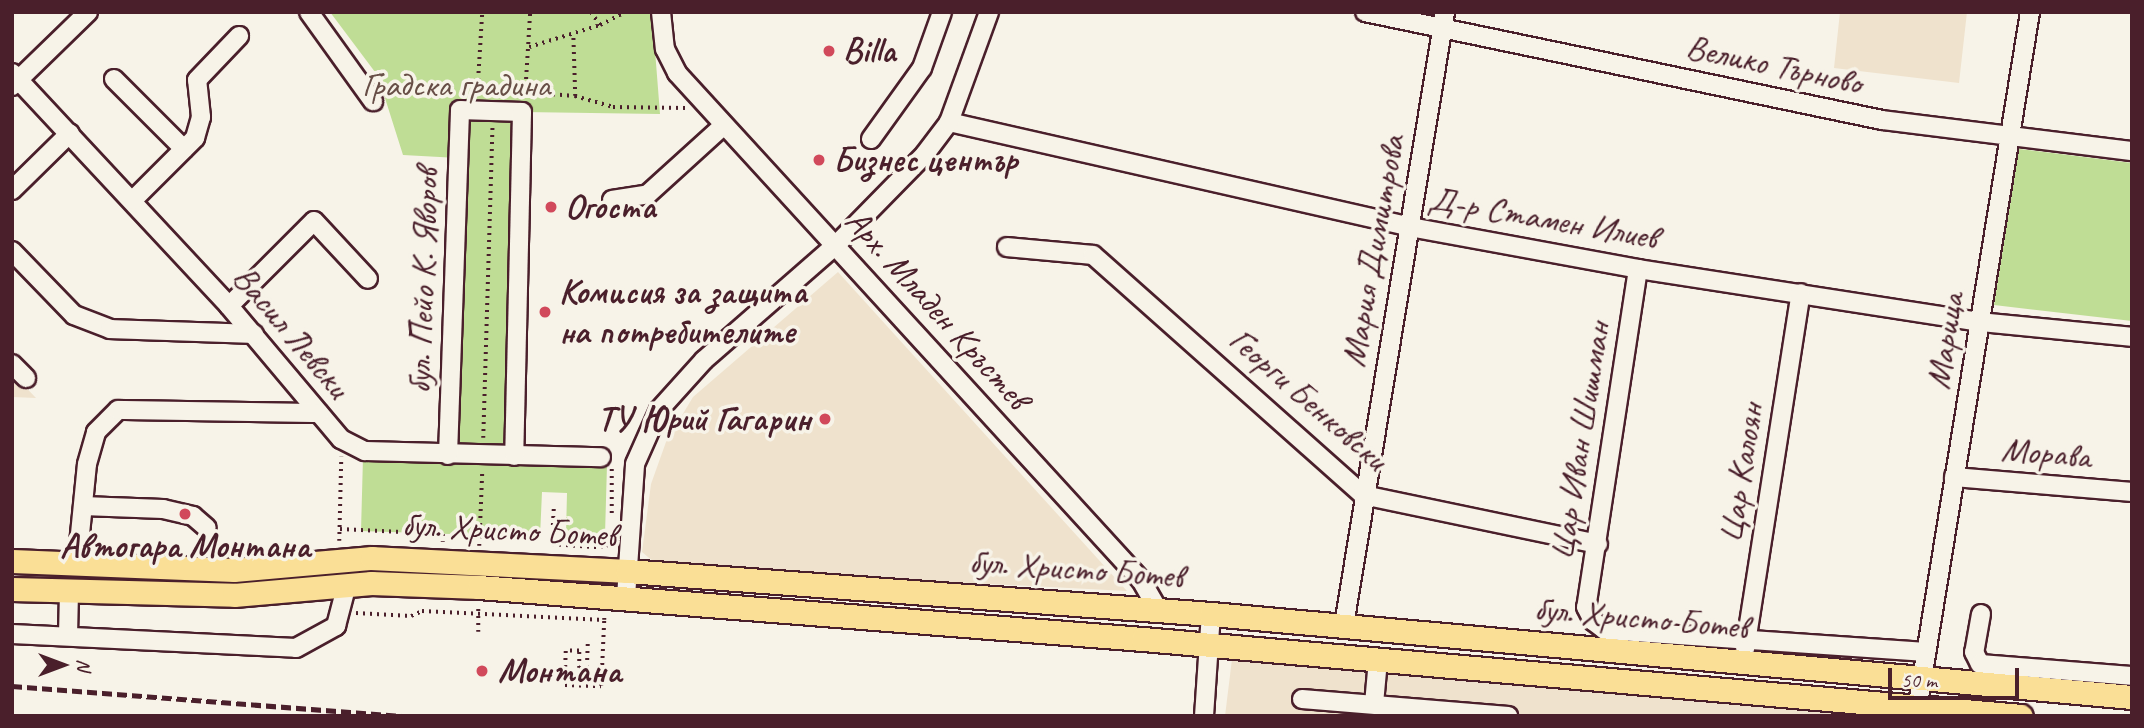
<!DOCTYPE html>
<html>
<head>
<meta charset="utf-8">
<style>
	body { margin:0 }
	#map { position:relative; width:2144px; height:728px; overflow:hidden; background:#f7f3e8; font-family:Caveat,sans-serif }
	div>[style] { position:absolute }
	.built>* { inset:0; background:#efe2cd }
	.green>* { inset:0; background:#bfdd95 }
	.path>* { height:3.5px; margin-top:-1.75px; transform-origin:0; background:repeating-linear-gradient(90deg,#4a1f2b 0 2px,transparent 0 7px) }
	.roads { filter:drop-shadow(2px 0 #4a1f2b) drop-shadow(-2px 0 #4a1f2b) drop-shadow(0 2px #4a1f2b) drop-shadow(0 -2px #4a1f2b) }
	.minor>* { height:18px; margin:-9px; padding:0 9px; transform-origin:9px; border-radius:9px; background:#f7f3e8 }
	.major>* { height:23px; margin:-11.5px; padding:0 11.5px; transform-origin:11.5px; border-radius:11.5px; background:#fadf96 }
	.rail>* { height:5px; margin-top:-2.5px; transform-origin:0; background:repeating-linear-gradient(90deg,#4a1f2b 0 10px,transparent 0 15px) }
	.dots>* { width:19px; height:19px; translate:-50% -50%; box-sizing:border-box; border:4px solid #f7f3e8; border-radius:50% }
	span { translate:-50% -50%; white-space:nowrap; text-align:center; line-height:1.15; -webkit-text-stroke:7px #f7f3e8; paint-order:stroke }
	.poi-label { font-size:35px; color:#4a1f2b; font-weight:700 }
	.left { translate:0 -50%; text-align:left }
	.right { translate:-100% -50%; text-align:right }
	.street-label { font-size:35px; color:#4a1f2b }
	.park-label { font-size:35px; color:#674e46 }
	.frame { position:absolute; inset:0; border:14px solid #4a1f2b; pointer-events:none }
	.north { position:absolute; left:28px; top:630px; width:70px; height:70px; -webkit-text-stroke:5px #f7f3e8; paint-order:stroke; rotate:90deg; font-size:19px; font-weight:700; line-height:28px; text-align:center; color:#4a1f2b }
	.north::after { content:''; display:block; margin:auto; width:24px; height:32px; background:#4a1f2b; clip-path:polygon(50% 0,100% 100%,50% 72%,0 100%) }
	.scale { position:absolute; left:1888px; top:668px; width:131px; height:32px; box-sizing:border-box; border:4px solid #4a1f2b; border-top:0; padding-left:9px; font-size:21px; line-height:24px; white-space:nowrap; color:#4a1f2b; -webkit-text-stroke:5px #f7f3e8; paint-order:stroke }
</style>
</head>
<body>
<div id="map">
	<div class="built">
		<i style="clip-path:polygon(1840px 12px,1967px 12px,1959px 83px,1834px 68px)"></i>
		<i style="clip-path:polygon(838px 272px,1127px 591px,660px 567px,642px 552px,651px 484px,666px 442px,693px 397px)"></i>
		<i style="clip-path:polygon(12px 373px,36px 398px,12px 397px)"></i>
		<i style="clip-path:polygon(1232px 659px,1946px 716px,1225px 716px)"></i>
	</div>
	<div class="green">
		<i style="clip-path:polygon(330px 12px,652px 12px,660px 114px,523px 112px,508px 450px,455px 448px,458px 158px,403px 155px,378px 76px)"></i>
		<i style="clip-path:polygon(2019px 149px,2132px 163px,2132px 321px,1994px 305px)"></i>
		<i style="clip-path:polygon(363px 457px,607px 465px,605px 535px,566px 534px,567px 493px,542px 492px,540px 537px,361px 531px)"></i>
	</div>
	<div class="path">
		<i style="left:591px;top:12px;width:16px;rotate:55deg"></i>
		<i style="left:600px;top:25px;width:28px;rotate:-27deg"></i>
		<i style="left:529px;top:47px;width:74px;rotate:-17.2deg"></i>
		<i style="left:525px;top:92px;width:50px;rotate:4.6deg"></i>
		<i style="left:575px;top:96px;width:62px;rotate:-91.8deg"></i>
		<i style="left:525px;top:93px;width:81px;rotate:-86.5deg"></i>
		<i style="left:477px;top:94px;width:82px;rotate:-86.5deg"></i>
		<i style="left:575px;top:96px;width:40px;rotate:16deg"></i>
		<i style="left:613px;top:107px;width:73px;rotate:0.8deg"></i>
		<i style="left:483px;top:438px;width:311px;rotate:-88.3deg"></i>
		<i style="left:612px;top:469px;width:48px;rotate:90deg"></i>
		<i style="left:554px;top:509px;width:35px;rotate:93deg"></i>
		<i style="left:552px;top:544px;width:41px;rotate:4.2deg"></i>
		<i style="left:340px;top:529px;width:103px;rotate:2.8deg"></i>
		<i style="left:443px;top:534px;width:8px;rotate:90deg"></i>
		<i style="left:339px;top:541px;width:84px;rotate:-88.6deg"></i>
		<i style="left:479px;top:546px;width:76px;rotate:-87.7deg"></i>
		<i style="left:594px;top:547px;width:12px"></i>
		<i style="left:606px;top:547px;width:13px;rotate:-63deg"></i>
		<i style="left:356px;top:613px;width:55px;rotate:3.1deg"></i>
		<i style="left:411px;top:616px;width:12px;rotate:-24deg"></i>
		<i style="left:422px;top:611px;width:182px;rotate:2.8deg"></i>
		<i style="left:604px;top:620px;width:5px;rotate:-90deg"></i>
		<i style="left:478px;top:632px;width:26px;rotate:-90deg"></i>
		<i style="left:588px;top:644px;width:24px;rotate:92deg"></i>
		<i style="left:587px;top:668px;width:8px;rotate:180deg"></i>
		<i style="left:579px;top:668px;width:17px;rotate:-90deg"></i>
		<i style="left:579px;top:651px;width:13px;rotate:180deg"></i>
		<i style="left:566px;top:651px;width:34px;rotate:92deg"></i>
		<i style="left:565px;top:685px;width:36px;rotate:2deg"></i>
		<i style="left:601px;top:686px;width:66px;rotate:-87.4deg"></i>
	</div>
	<div class="roads">
		<div class="minor">
			<i style="left:309px;top:12px;width:110px;rotate:54.3deg"></i>
			<i style="left:661px;top:12px;width:37px;rotate:84deg"></i>
			<i style="left:665px;top:49px;width:27px;rotate:63deg"></i>
			<i style="left:677px;top:73px;width:687px;rotate:47.54deg"></i>
			<i style="left:1141px;top:580px;width:34px;rotate:60deg"></i>
			<i style="left:1365px;top:12px;width:528px;rotate:11.8deg"></i>
			<i style="left:1882px;top:120px;width:252px;rotate:7.1deg"></i>
			<i style="left:12px;top:73px;width:318px;rotate:47deg"></i>
			<i style="left:229px;top:306px;width:174px;rotate:49.9deg"></i>
			<i style="left:341px;top:439px;width:27px;rotate:27deg"></i>
			<i style="left:365px;top:451px;width:236px;rotate:1.5deg"></i>
			<i style="left:114px;top:79px;width:99px;rotate:45deg"></i>
			<i style="left:12px;top:86px;width:106px;rotate:-44.2deg"></i>
			<i style="left:949px;top:122px;width:473px;rotate:12.8deg"></i>
			<i style="left:1410px;top:227px;width:232px;rotate:10.4deg"></i>
			<i style="left:1638px;top:269px;width:346px;rotate:8.8deg"></i>
			<i style="left:1980px;top:322px;width:153px;rotate:5.6deg"></i>
			<i style="left:871px;top:139px;width:87px;rotate:-54.3deg"></i>
			<i style="left:922px;top:68px;width:59px;rotate:-70.3deg"></i>
			<i style="left:12px;top:190px;width:81px;rotate:-44.5deg"></i>
			<i style="left:133px;top:200px;width:88px;rotate:-45deg"></i>
			<i style="left:195px;top:138px;width:22px;rotate:-74deg"></i>
			<i style="left:201px;top:117px;width:37px;rotate:-96deg"></i>
			<i style="left:197px;top:80px;width:61px;rotate:-46.3deg"></i>
			<i style="left:612px;top:200px;width:36px;rotate:-9deg"></i>
			<i style="left:648px;top:194px;width:101px;rotate:-42.2deg"></i>
			<i style="left:1007px;top:247px;width:86px;rotate:5.3deg"></i>
			<i style="left:1093px;top:255px;width:361px;rotate:41.6deg"></i>
			<i style="left:1363px;top:495px;width:240px;rotate:11.8deg"></i>
			<i style="left:12px;top:251px;width:89px;rotate:45.9deg"></i>
			<i style="left:74px;top:315px;width:39px;rotate:21deg"></i>
			<i style="left:110px;top:329px;width:144px;rotate:2deg"></i>
			<i style="left:1638px;top:269px;width:342px;rotate:98.7deg"></i>
			<i style="left:1586px;top:607px;width:16px;rotate:63deg"></i>
			<i style="left:1593px;top:621px;width:15px;rotate:37deg"></i>
			<i style="left:1605px;top:630px;width:322px;rotate:3.9deg"></i>
			<i style="left:229px;top:306px;width:120px;rotate:-45deg"></i>
			<i style="left:314px;top:221px;width:79px;rotate:47deg"></i>
			<i style="left:12px;top:364px;width:20px;rotate:45deg"></i>
			<i style="left:448px;top:455px;width:345px;rotate:-88deg"></i>
			<i style="left:460px;top:110px;width:62px;rotate:1.8deg"></i>
			<i style="left:522px;top:112px;width:344px;rotate:91.3deg"></i>
			<i style="left:1954px;top:477px;width:179px;rotate:4.8deg"></i>
			<i style="left:83px;top:506px;width:80px;rotate:2.1deg"></i>
			<i style="left:163px;top:509px;width:31px;rotate:13deg"></i>
			<i style="left:193px;top:516px;width:18px;rotate:41deg"></i>
			<i style="left:77px;top:564px;width:100px;rotate:-84.3deg"></i>
			<i style="left:87px;top:464px;width:33px;rotate:-74deg"></i>
			<i style="left:96px;top:432px;width:31px;rotate:-45deg"></i>
			<i style="left:118px;top:410px;width:201px;rotate:0.9deg"></i>
			<i style="left:626px;top:597px;width:133px;rotate:-86.1deg"></i>
			<i style="left:635px;top:464px;width:59px;rotate:-66deg"></i>
			<i style="left:659px;top:410px;width:67px;rotate:-48deg"></i>
			<i style="left:704px;top:360px;width:176px;rotate:-41.1deg"></i>
			<i style="left:837px;top:244px;width:126px;rotate:-45.6deg"></i>
			<i style="left:925px;top:154px;width:40px;rotate:-53deg"></i>
			<i style="left:949px;top:122px;width:117px;rotate:-70deg"></i>
			<i style="left:1981px;top:614px;width:39px;rotate:100deg"></i>
			<i style="left:1974px;top:652px;width:13px;rotate:63deg"></i>
			<i style="left:1980px;top:664px;width:152px;rotate:4.5deg"></i>
			<i style="left:1344px;top:625px;width:621px;rotate:-80.64deg"></i>
			<i style="left:12px;top:634px;width:284px;rotate:2.8deg"></i>
			<i style="left:296px;top:648px;width:46px;rotate:-28.8deg"></i>
			<i style="left:336px;top:626px;width:43px;rotate:-75.3deg"></i>
			<i style="left:68px;top:636px;width:45px;rotate:-88.7deg"></i>
			<i style="left:1745px;top:649px;width:360px;rotate:-81.1deg"></i>
			<i style="left:1302px;top:699px;width:207px;rotate:4.7deg"></i>
			<i style="left:1374px;top:704px;width:44px;rotate:-84.8deg"></i>
			<i style="left:1204px;top:716px;width:102px;rotate:-86.1deg"></i>
			<i style="left:1916px;top:716px;width:713px;rotate:-80.8deg"></i>
		</div>
		<div class="major">
			<i style="left:12px;top:561px;width:222px;rotate:2.3deg"></i>
			<i style="left:234px;top:570px;width:139px;rotate:-5deg"></i>
			<i style="left:372px;top:558px;width:255px;rotate:2.9deg"></i>
			<i style="left:627px;top:571px;width:586px;rotate:4.21deg"></i>
			<i style="left:1211px;top:614px;width:925px;rotate:5.15deg"></i>
			<i style="left:12px;top:589px;width:222px;rotate:1.5deg"></i>
			<i style="left:234px;top:595px;width:138px;rotate:-5deg"></i>
			<i style="left:371px;top:583px;width:108px;rotate:2.1deg"></i>
			<i style="left:479px;top:587px;width:666px;rotate:4.48deg"></i>
			<i style="left:1143px;top:639px;width:881px;rotate:5.01deg"></i>
		</div>
	</div>
	<div class="rail">
		<i style="left:12px;top:686px;width:394px;rotate:4.4deg"></i>
	</div>
	<div class="dots">
		<i style="left:829px;top:51px;background:#d1495b"></i>
		<i style="left:819px;top:160px;background:#d1495b"></i>
		<i style="left:551px;top:207px;background:#d1495b"></i>
		<i style="left:545px;top:312px;background:#d1495b"></i>
		<i style="left:825px;top:419px;background:#d1495b"></i>
		<i style="left:185px;top:514px;background:#d1495b"></i>
		<i style="left:482px;top:671px;background:#d1495b"></i>
	</div>
	<div class="poi-label">
		<span class="left" style="left:843px;top:51px">Billa</span>
		<span class="left" style="left:833px;top:160px">Бизнес център</span>
		<span class="left" style="left:565px;top:207px">Огоста</span>
		<span class="left" style="left:559px;top:312px">Комисия за защита<br>на потребителите</span>
		<span class="right" style="left:811px;top:419px">ТУ Юрий Гагарин</span>
		<span style="left:185px;top:546px">Автогара Монтана</span>
		<span class="left" style="left:498px;top:671px">Монтана</span>
	</div>
	<div class="street-label">
		<span style="left:1774px;top:65px;rotate:12deg">Велико Търново</span>
		<span style="left:1543px;top:218px;rotate:10deg">Д-р Стамен Илиев</span>
		<span style="left:1373px;top:251px;rotate:-80deg">Мария Димитрова</span>
		<span style="left:423px;top:281px;rotate:-88deg">бул. Пейо К. Яворов</span>
		<span style="left:937px;top:309px;rotate:48deg">Арх. Младен Кръстев</span>
		<span style="left:291px;top:332px;rotate:50deg">Васил Левски</span>
		<span style="left:1945px;top:341px;rotate:-81deg">Марица</span>
		<span style="left:1308px;top:399px;rotate:41deg">Георги Бенковски</span>
		<span style="left:1580px;top:441px;rotate:-81deg">Цар Иван Шишман</span>
		<span style="left:2046px;top:453px;rotate:5deg">Морава</span>
		<span style="left:1741px;top:473px;rotate:-81deg">Цар Калоян</span>
		<span style="left:509px;top:530px;rotate:3deg">бул. Христо Ботев</span>
		<span style="left:1076px;top:569px;rotate:4deg">бул. Христо Ботев</span>
		<span style="left:1641px;top:618px;rotate:5deg">бул. Христо Ботев</span>
	</div>
	<div class="park-label">
		<span style="left:456px;top:85px">Градска градина</span>
	</div>
	<div class="frame"></div>
	<div class="north">N</div>
	<div class="scale">50 m</div>
</div>
</body>
</html>
